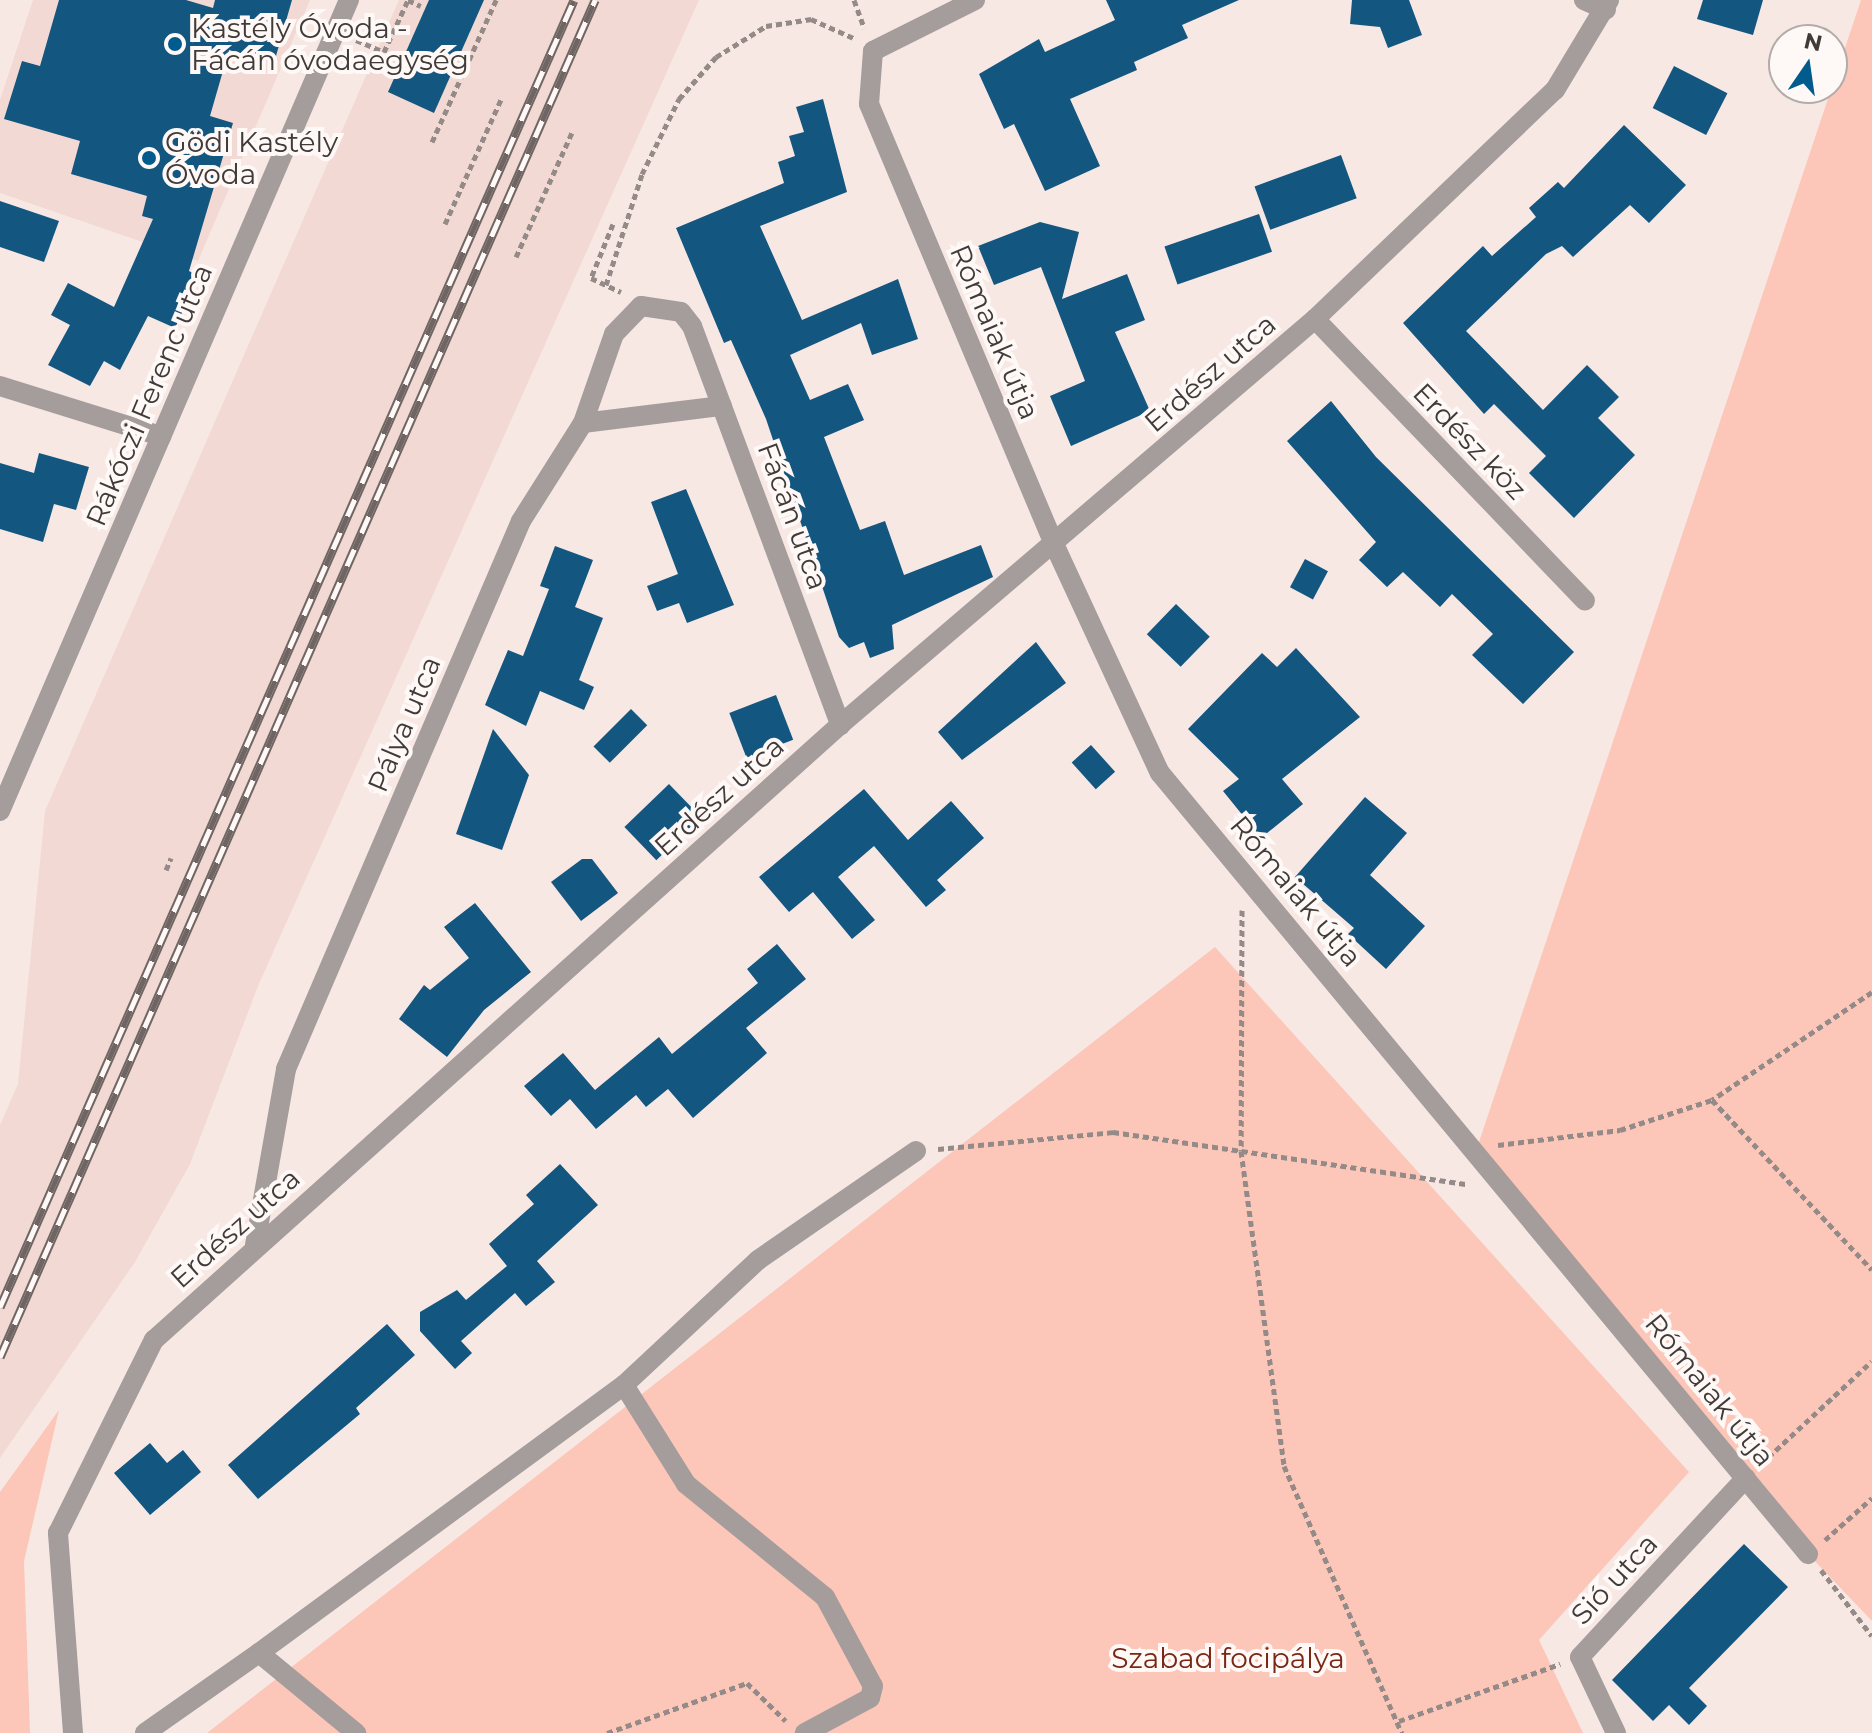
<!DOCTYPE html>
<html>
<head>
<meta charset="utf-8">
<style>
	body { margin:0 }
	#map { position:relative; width:1872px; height:1733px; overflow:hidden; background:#f8e8e4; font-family:Montserrat,sans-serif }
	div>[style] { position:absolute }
	.built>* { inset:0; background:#f2d9d3 }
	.green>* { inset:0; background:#fcc6b8 }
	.building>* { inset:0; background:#135680; transform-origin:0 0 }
	.path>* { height:5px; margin-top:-2.5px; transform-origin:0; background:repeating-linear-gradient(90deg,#948a87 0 6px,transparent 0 10px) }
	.minor>* { height:20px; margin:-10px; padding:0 10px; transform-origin:10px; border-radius:10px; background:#a49d9c }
	.rail>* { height:9px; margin-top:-4.5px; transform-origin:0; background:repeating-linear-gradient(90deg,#fef8f6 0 18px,#6f6664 0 36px); box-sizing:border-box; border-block:2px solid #6f6664 }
	.dots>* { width:22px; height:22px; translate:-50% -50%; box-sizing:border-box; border:4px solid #fef8f6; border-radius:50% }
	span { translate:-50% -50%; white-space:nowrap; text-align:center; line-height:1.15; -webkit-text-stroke:8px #fef8f6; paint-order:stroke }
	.poi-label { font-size:28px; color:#403a38 }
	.left { translate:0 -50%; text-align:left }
	.street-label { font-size:28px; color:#403a38 }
	.park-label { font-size:28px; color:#792713 }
	.north { position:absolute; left:1768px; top:24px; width:80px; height:80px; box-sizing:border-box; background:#fef8f6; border:2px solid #b2acaa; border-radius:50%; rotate:13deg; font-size:22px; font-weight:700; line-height:32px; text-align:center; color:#403a38 }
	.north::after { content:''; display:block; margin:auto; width:28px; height:36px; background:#015c8d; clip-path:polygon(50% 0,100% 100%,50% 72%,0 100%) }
</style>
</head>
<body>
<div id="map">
	<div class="built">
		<i style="clip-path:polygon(33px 0,310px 0,198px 261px,0 193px,0 100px)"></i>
		<i style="clip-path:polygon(399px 0,699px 0,258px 986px,190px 1164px,135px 1262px,0 1458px,0 1125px,18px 1084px,45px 811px)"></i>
	</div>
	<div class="green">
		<i style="clip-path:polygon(1861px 0,1872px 0,1872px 1621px,1808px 1554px,1477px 1148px)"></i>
		<i style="clip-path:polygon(1215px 947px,1689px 1472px,1539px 1640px,1583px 1733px,207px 1733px)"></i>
		<i style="clip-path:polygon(59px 1410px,24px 1561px,30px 1733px,0 1733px,0 1492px)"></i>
	</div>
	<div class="building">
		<i style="clip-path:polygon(59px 0,186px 0,213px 8px,215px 0,292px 0,274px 63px,229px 50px,210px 116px,233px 123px,189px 271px,199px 276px,175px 328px,148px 316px,120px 370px,104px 361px,90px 386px,48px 365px,70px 325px,51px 315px,68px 283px,114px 307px,153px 219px,142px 216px,147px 196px,71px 174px,80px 141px,4px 119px,22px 61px,40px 66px)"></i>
		<i style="clip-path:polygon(429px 0,484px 0,434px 113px,388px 92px)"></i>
		<i style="clip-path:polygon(1106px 0,1239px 0,1182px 25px,1188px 38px,1134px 62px,1137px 70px,1070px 99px,1100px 166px,1045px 191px,1014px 124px,1004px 129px,979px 74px,1039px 39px,1045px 52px,1115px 20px)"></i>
		<i style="clip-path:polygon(1352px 0,1409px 0,1422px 35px,1388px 48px,1380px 27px,1350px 24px)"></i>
		<i style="clip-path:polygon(1703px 0,1763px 0,1753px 35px,1697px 19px)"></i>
		<i style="left:1674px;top:66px;width:60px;height:47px;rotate:27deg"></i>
		<i style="clip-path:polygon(823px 99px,847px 192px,760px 226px,802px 320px,898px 279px,918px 339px,872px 355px,861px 323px,790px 355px,810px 400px,848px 384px,864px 420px,824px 437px,860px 530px,885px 521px,904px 575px,981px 545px,993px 577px,892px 625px,894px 649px,870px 658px,864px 642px,849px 648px,839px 637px,766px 419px,731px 340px,724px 343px,676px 228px,784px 183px,778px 162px,795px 156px,789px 136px,804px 132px,796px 107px)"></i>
		<i style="clip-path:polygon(1624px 125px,1686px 185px,1649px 223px,1630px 205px,1573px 257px,1562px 246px,1546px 254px,1466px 331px,1543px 410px,1587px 365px,1619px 397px,1598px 418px,1635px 455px,1574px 518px,1529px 473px,1546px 456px,1494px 404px,1484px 414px,1403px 323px,1483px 246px,1492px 256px,1536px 217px,1529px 208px,1558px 182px,1564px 188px)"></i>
		<i style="left:1341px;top:155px;width:46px;height:92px;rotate:70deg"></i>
		<i style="clip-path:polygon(0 201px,59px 221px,44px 262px,0 247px)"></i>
		<i style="left:1259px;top:214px;width:40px;height:100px;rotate:71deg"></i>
		<i style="clip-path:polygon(1040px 222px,1079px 232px,1062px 299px,1127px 274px,1145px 320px,1115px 332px,1150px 411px,1071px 446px,1050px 396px,1085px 381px,1041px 267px,994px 285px,978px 246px)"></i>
		<i style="clip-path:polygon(1331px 401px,1376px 457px,1574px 652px,1523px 704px,1472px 655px,1493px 634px,1452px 594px,1440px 607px,1403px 572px,1387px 587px,1359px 560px,1376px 542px,1287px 441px)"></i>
		<i style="clip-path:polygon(39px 453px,89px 467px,76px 510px,54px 504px,43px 542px,0 529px,0 463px,34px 473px)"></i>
		<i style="clip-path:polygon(686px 489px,734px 605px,687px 623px,679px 603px,657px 611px,647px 586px,678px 574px,651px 502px)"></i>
		<i style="clip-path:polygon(555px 546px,593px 560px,575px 607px,603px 618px,579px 680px,594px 687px,584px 710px,540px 691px,526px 726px,485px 705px,508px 650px,523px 656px,549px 589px,540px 586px)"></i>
		<i style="left:1305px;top:559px;width:26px;height:32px;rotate:28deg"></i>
		<i style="left:1176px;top:604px;width:47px;height:42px;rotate:44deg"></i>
		<i style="clip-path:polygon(1036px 642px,1066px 683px,962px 760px,938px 732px)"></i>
		<i style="clip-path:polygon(1296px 648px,1360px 717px,1282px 779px,1303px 804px,1261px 838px,1223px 791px,1239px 779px,1188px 729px,1262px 653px,1277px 667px)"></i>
		<i style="left:776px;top:695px;width:48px;height:50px;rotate:69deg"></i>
		<i style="left:631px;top:709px;width:23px;height:53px;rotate:45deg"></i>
		<i style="clip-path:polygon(493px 729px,529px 775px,502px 850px,456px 834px)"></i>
		<i style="left:1091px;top:745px;width:36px;height:26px;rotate:48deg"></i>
		<i style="left:669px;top:784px;width:46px;height:62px;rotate:46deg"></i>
		<i style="clip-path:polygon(864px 789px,908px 840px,951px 801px,984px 838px,937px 880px,946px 890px,926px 907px,874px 846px,838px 877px,875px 920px,852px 939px,813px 892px,789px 912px,759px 877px)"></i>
		<i style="clip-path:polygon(1365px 797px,1407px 833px,1370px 875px,1425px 926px,1386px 969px,1348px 934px,1354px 928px,1295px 877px)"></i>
		<i style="clip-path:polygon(582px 859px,592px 859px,618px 893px,581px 921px,551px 882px)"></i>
		<i style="clip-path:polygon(475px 903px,531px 972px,484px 1010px,447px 1057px,399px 1019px,424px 985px,430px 990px,469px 958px,444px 927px)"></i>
		<i style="clip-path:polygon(777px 944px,806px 979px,746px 1028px,767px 1053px,693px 1118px,668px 1089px,646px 1107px,636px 1095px,596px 1129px,570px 1099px,551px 1116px,524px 1086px,563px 1053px,595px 1090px,659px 1037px,672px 1054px,758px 983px,747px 969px)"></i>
		<i style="clip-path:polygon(560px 1164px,598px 1205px,537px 1261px,555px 1282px,526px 1306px,515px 1293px,461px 1341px,472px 1353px,455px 1369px,420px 1331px,420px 1312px,457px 1290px,466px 1300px,507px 1266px,489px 1244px,534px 1204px,526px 1195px)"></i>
		<i style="clip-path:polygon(387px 1324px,415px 1355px,356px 1408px,360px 1414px,258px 1499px,228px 1465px)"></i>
		<i style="clip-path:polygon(150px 1443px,167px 1463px,183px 1450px,201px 1472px,150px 1515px,114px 1473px)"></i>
		<i style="clip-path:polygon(1744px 1544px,1788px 1587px,1689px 1688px,1707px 1706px,1689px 1725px,1669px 1705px,1653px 1721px,1612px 1680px)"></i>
	</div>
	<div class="path">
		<i style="left:854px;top:0;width:30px;rotate:70deg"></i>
		<i style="left:356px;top:40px;width:30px;rotate:23deg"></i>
		<i style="left:384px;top:52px;width:57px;rotate:-65.2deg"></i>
		<i style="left:408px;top:0;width:14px;rotate:25deg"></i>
		<i style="left:432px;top:142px;width:156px;rotate:-65.7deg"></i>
		<i style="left:445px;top:224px;width:139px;rotate:-65.8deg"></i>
		<i style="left:613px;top:224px;width:58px;rotate:112.2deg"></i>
		<i style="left:591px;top:278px;width:33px;rotate:25deg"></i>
		<i style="left:516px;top:257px;width:139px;rotate:-65.8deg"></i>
		<i style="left:606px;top:285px;width:117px;rotate:-72deg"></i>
		<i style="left:642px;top:174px;width:84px;rotate:-63.7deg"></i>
		<i style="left:679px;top:99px;width:56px;rotate:-48.6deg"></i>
		<i style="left:716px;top:57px;width:59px;rotate:-31.8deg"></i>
		<i style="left:766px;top:26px;width:46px;rotate:-8.8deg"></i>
		<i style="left:811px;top:19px;width:49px;rotate:24deg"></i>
		<i style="left:166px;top:870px;width:13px;rotate:-67deg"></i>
		<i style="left:1242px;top:910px;width:241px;rotate:90.2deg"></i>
		<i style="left:1241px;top:1151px;width:318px;rotate:82.2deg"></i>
		<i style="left:1284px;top:1466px;width:292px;rotate:66.2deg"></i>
		<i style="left:1872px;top:992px;width:193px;rotate:146deg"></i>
		<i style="left:1712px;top:1100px;width:233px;rotate:46.7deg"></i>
		<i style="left:1498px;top:1145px;width:123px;rotate:-7deg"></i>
		<i style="left:1620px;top:1130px;width:97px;rotate:-18.1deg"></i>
		<i style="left:938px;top:1149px;width:176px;rotate:-5.5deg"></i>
		<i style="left:1113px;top:1132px;width:358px;rotate:8.4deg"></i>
		<i style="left:1761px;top:1464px;width:151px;rotate:-42.9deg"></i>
		<i style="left:1825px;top:1540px;width:63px;rotate:-41.8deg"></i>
		<i style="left:1821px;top:1570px;width:83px;rotate:52.3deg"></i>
		<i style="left:1399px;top:1721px;width:171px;rotate:-19.5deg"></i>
		<i style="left:607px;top:1733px;width:149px;rotate:-19.7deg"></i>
		<i style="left:747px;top:1683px;width:54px;rotate:44.3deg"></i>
	</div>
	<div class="minor">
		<i style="left:975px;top:0;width:114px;rotate:153.4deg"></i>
		<i style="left:873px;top:51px;width:53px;rotate:94.3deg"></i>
		<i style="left:869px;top:104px;width:477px;rotate:67.2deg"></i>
		<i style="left:1054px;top:544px;width:252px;rotate:65.2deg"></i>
		<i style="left:1160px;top:773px;width:1015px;rotate:50.32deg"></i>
		<i style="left:1584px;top:0;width:24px;rotate:24deg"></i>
		<i style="left:1315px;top:319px;width:390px;rotate:46.2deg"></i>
		<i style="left:0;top:386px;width:169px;rotate:17.3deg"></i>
		<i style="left:583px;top:423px;width:140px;rotate:-7deg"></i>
		<i style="left:0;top:811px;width:883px;rotate:-66.72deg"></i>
		<i style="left:255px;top:1245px;width:179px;rotate:-80deg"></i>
		<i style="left:286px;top:1069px;width:596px;rotate:-66.79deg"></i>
		<i style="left:521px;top:521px;width:116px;rotate:-57.7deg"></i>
		<i style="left:583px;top:423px;width:94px;rotate:-70.8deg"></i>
		<i style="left:614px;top:334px;width:39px;rotate:-46deg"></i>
		<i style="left:641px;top:306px;width:40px;rotate:8.5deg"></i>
		<i style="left:681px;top:312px;width:18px;rotate:52deg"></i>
		<i style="left:692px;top:326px;width:426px;rotate:69.6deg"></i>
		<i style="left:624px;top:1385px;width:117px;rotate:57.9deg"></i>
		<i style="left:686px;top:1484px;width:179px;rotate:39.1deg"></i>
		<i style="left:825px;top:1597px;width:101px;rotate:61.7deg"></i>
		<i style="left:873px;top:1686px;width:12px;rotate:104deg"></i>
		<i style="left:870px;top:1698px;width:74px;rotate:151.7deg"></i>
		<i style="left:259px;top:1653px;width:453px;rotate:-36.3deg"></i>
		<i style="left:624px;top:1385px;width:183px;rotate:-43deg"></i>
		<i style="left:758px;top:1260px;width:192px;rotate:-34.6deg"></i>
		<i style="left:73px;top:1733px;width:201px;rotate:-94.3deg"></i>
		<i style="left:58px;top:1533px;width:216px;rotate:-63.6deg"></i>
		<i style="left:154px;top:1340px;width:921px;rotate:-41.88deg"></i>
		<i style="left:840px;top:725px;width:625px;rotate:-40.52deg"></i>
		<i style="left:1315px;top:319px;width:332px;rotate:-43.7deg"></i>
		<i style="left:1555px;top:90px;width:105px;rotate:-59deg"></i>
		<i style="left:145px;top:1733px;width:139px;rotate:-35.1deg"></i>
		<i style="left:259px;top:1653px;width:126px;rotate:39.5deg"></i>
		<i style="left:1616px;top:1733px;width:84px;rotate:-115.3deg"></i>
		<i style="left:1580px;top:1657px;width:244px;rotate:-47.2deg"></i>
	</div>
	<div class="rail">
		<i style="left:0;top:1307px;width:1427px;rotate:-66.29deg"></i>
		<i style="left:0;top:1357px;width:1482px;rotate:-66.32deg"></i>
	</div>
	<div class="dots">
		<i style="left:175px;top:44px;background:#015c8d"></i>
		<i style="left:149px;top:158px;background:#015c8d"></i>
	</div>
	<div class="poi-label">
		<span class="left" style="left:191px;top:44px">Kastély Óvoda -<br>Fácán óvodaegység</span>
		<span class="left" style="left:165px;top:158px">Gödi Kastély<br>Óvoda</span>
	</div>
	<div class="street-label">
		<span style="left:995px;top:332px;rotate:67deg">Rómaiak útja</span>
		<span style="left:1210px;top:373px;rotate:-41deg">Erdész utca</span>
		<span style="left:149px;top:395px;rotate:-67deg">Rákóczi Ferenc utca</span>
		<span style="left:1470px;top:441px;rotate:46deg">Erdész köz</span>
		<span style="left:793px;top:516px;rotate:70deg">Fácán utca</span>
		<span style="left:404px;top:724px;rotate:-67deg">Pálya utca</span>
		<span style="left:719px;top:796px;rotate:-42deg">Erdész utca</span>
		<span style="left:1296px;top:891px;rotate:50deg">Rómaiak útja</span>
		<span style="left:235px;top:1228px;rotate:-42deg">Erdész utca</span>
		<span style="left:1710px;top:1390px;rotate:51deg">Rómaiak útja</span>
		<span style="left:1614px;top:1579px;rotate:-47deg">Sió utca</span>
	</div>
	<div class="park-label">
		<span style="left:1228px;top:1658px">Szabad focipálya</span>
	</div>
	<div class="north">N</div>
</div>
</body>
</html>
